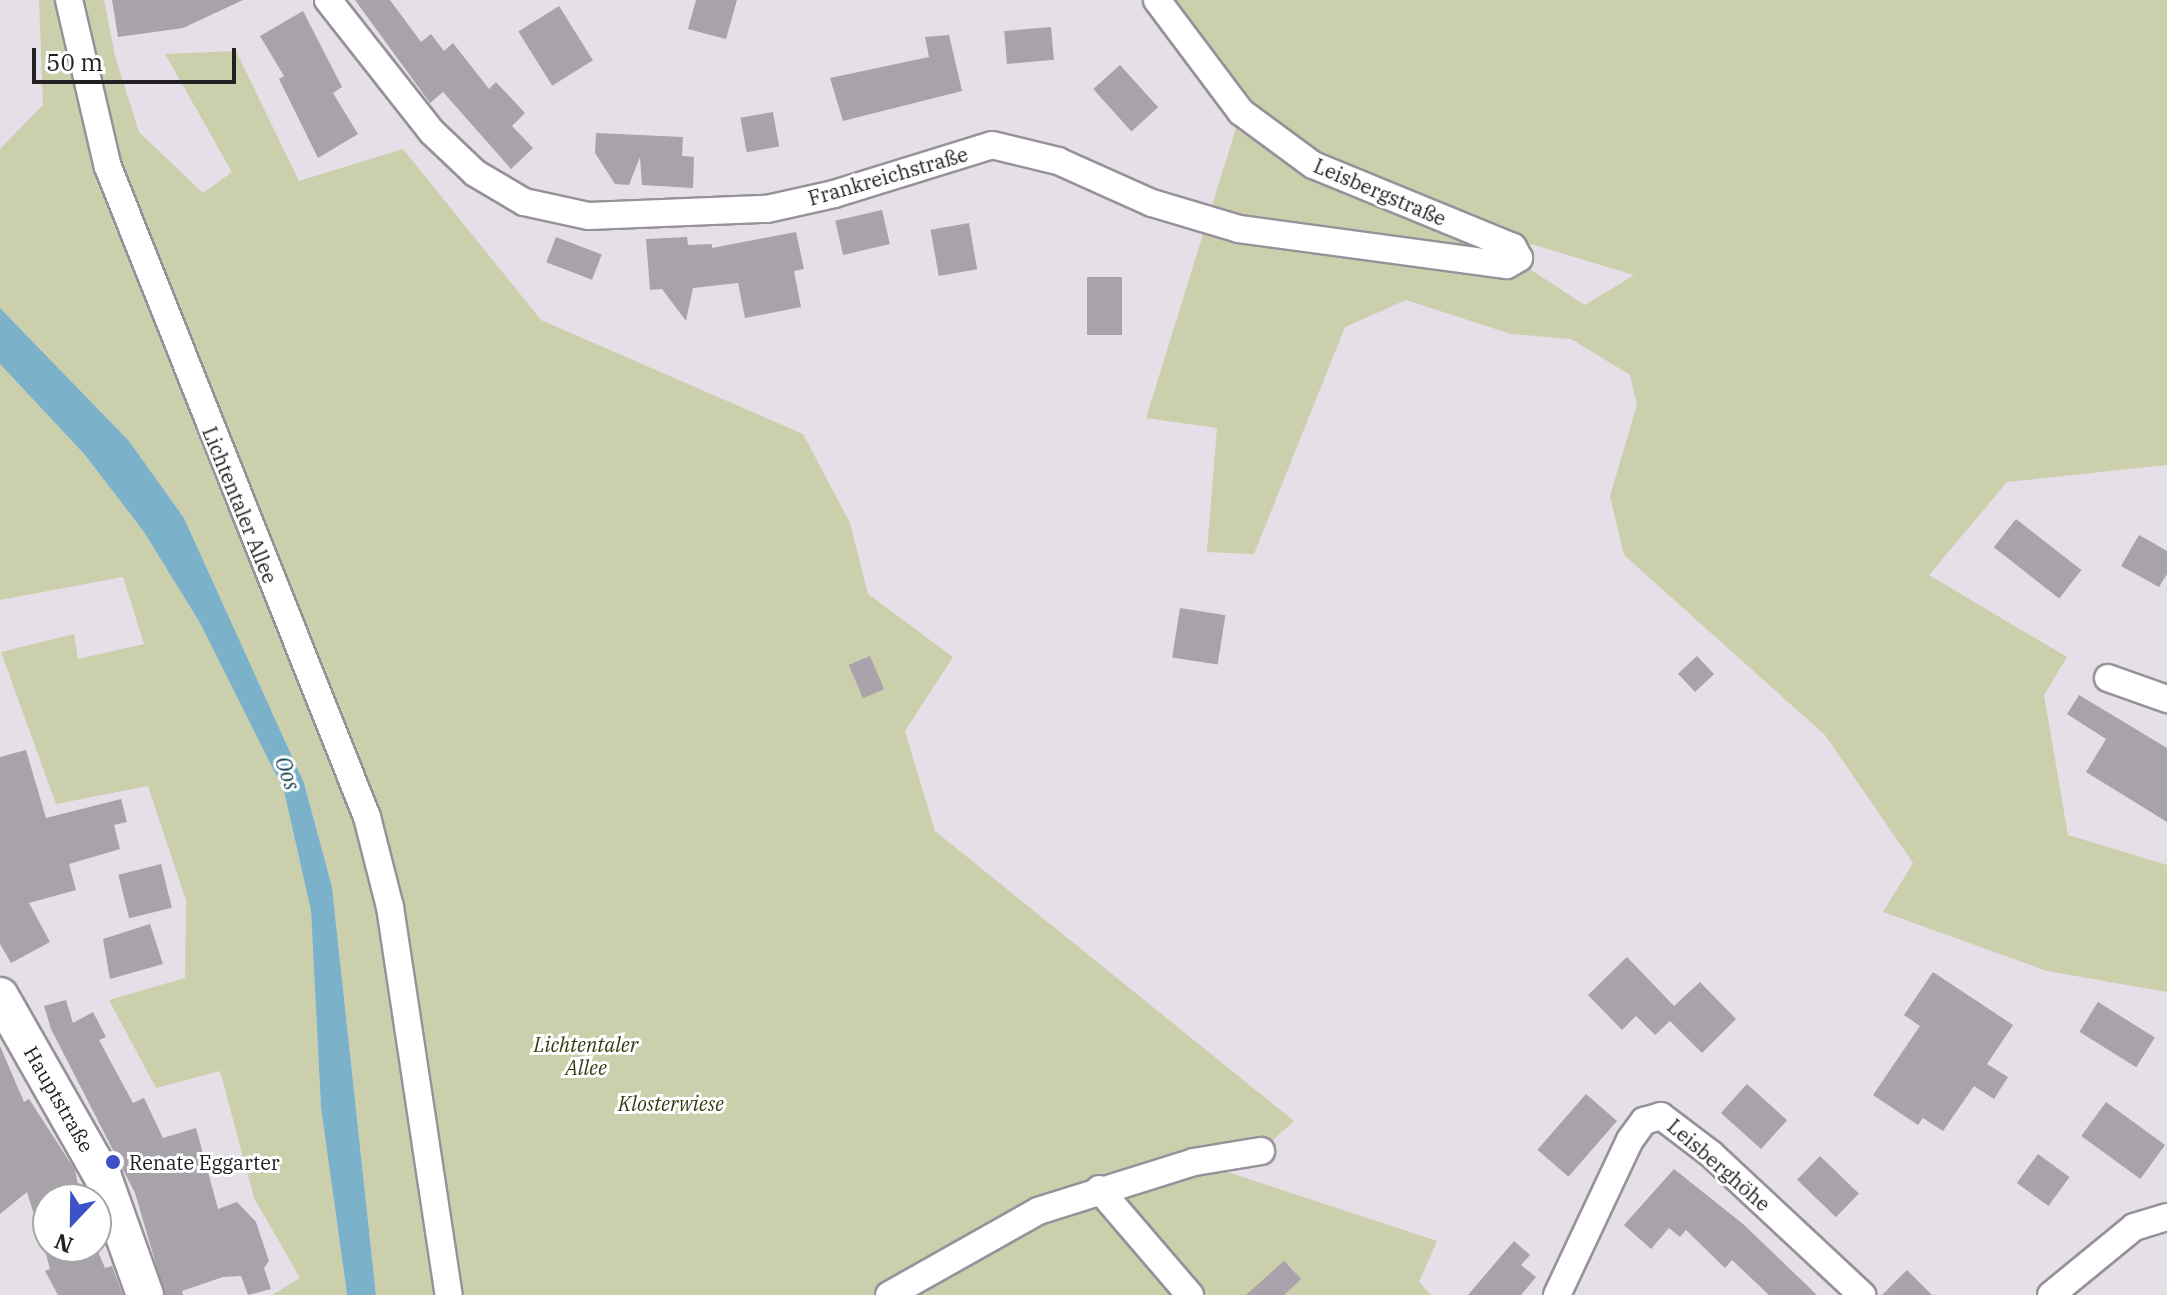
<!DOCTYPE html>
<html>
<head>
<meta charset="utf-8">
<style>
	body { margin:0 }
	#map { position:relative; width:2167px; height:1295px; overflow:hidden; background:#e5dfe8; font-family:"IBM Plex Serif",serif }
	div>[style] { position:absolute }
	.green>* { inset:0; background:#cccfab }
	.water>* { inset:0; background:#7bb2ca }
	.building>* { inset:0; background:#a8a2aa; transform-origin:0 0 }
	.roads { filter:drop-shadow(2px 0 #97919a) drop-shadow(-2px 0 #97919a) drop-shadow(0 2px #97919a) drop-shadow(0 -2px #97919a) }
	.minor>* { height:26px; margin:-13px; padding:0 13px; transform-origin:13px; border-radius:13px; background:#fff }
	.secondary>* { height:36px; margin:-18px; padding:0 18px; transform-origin:18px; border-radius:18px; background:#fff }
	.dots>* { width:22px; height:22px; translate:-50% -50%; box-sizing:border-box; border:4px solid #fff; border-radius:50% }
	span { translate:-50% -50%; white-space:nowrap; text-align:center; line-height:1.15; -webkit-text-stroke:6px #fff; paint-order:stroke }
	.street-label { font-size:20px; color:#222023 }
	.park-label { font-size:20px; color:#3a3b14; font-style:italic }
	.poi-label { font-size:20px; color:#222023 }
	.left { translate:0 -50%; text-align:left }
	.water-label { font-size:22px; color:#0b3c4e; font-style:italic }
	.north { position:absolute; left:32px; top:1183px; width:80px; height:80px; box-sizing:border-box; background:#fff; border:2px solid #a7a6a7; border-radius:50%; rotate:202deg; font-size:22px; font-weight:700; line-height:32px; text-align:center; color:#222023 }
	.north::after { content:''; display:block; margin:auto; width:28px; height:36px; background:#3d52c5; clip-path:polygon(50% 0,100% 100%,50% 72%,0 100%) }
	.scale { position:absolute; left:32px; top:48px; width:204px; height:36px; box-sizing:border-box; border:4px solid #222023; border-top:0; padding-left:10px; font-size:24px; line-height:28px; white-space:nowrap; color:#222023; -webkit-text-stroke:6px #fff; paint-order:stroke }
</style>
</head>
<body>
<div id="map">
	<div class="green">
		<i style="clip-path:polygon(39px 0,104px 0,115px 56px,139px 132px,203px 193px,232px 172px,165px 54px,236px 51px,299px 181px,403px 149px,541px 320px,803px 434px,850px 523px,868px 594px,953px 657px,905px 731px,935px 831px,1294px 1121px,1261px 1151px,1197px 1162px,1437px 1241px,1419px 1282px,1431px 1295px,376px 1295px,332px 887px,304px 783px,184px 518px,129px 441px,0 308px,0 149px,43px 105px)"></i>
		<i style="clip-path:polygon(evenodd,1157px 0,2167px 0,2167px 465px,2007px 482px,1929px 575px,2067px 657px,2044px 695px,2068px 835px,2167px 865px,2167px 992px,2047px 971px,1883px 912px,1913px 863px,1825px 735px,1624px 555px,1610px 496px,1637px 405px,1630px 375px,1571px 339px,1511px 334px,1406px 300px,1345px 327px,1254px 554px,1207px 552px,1217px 428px,1146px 418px,1241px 112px,1157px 0,1468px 229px,1541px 247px,1634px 275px,1585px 305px,1468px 229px)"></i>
		<i style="clip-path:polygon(0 364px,85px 455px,144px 532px,200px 623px,284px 791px,311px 911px,321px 1108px,347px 1295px,272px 1295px,300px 1278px,254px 1198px,220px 1071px,156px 1088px,109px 1000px,185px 978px,186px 900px,148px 786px,56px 804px,1px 652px,74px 634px,78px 659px,144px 644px,123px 577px,0 600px)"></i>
	</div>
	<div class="water">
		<i style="clip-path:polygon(0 308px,129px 441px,184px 518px,304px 783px,332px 887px,376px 1295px,347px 1295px,346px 1287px,321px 1108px,311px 911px,284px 791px,200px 623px,144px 532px,85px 455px,0 364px)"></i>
	</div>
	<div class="building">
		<i style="clip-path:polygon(112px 0,243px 0,183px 28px,118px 37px)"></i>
		<i style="clip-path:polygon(355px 0,390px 0,421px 42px,431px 34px,444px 51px,453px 43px,489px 89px,496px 82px,525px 113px,512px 126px,533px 148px,511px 169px,443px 92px,430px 103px)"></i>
		<i style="clip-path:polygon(696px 0,737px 0,726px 39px,688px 29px)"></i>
		<i style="left:559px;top:6px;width:64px;height:48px;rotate:58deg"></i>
		<i style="clip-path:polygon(303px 11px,342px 87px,333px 93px,358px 134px,318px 158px,279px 79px,284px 76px,260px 36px)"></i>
		<i style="left:1051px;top:27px;width:33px;height:47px;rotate:85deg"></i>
		<i style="clip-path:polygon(949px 35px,962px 91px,843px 121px,830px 78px,929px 57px,925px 37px)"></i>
		<i style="left:1120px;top:65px;width:57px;height:36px;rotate:48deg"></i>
		<i style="left:773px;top:112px;width:35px;height:33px;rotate:80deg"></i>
		<i style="clip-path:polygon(596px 133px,683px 137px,682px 156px,694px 157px,693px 188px,642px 185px,640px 157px,629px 185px,615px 184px,595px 153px)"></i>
		<i style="left:882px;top:210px;width:35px;height:48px;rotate:77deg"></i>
		<i style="left:969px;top:223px;width:47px;height:39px;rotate:80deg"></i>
		<i style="clip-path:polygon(796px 232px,804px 269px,794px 271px,801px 307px,745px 318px,738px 283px,693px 288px,686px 321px,662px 289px,650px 290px,646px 239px,687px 237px,688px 245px,712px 244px,712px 248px)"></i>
		<i style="left:556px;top:237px;width:49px;height:27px;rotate:21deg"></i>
		<i style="left:1087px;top:277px;width:35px;height:58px"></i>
		<i style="left:2016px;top:519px;width:83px;height:36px;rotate:38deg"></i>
		<i style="clip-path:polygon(2139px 535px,2167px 551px,2167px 574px,2159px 587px,2121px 566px)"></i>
		<i style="left:1180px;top:608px;width:46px;height:50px;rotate:9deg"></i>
		<i style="left:870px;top:656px;width:36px;height:23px;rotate:67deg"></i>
		<i style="left:1697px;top:656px;width:25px;height:26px;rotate:47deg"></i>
		<i style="clip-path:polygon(2079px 695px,2167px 748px,2167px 822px,2086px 772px,2106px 739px,2067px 714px)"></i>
		<i style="clip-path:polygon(26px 750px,46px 818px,121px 799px,127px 822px,114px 825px,120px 849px,69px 864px,76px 890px,29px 903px,50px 942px,11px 963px,0 944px,0 757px)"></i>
		<i style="left:161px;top:864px;width:45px;height:44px;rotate:76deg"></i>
		<i style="clip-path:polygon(150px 924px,163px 964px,110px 979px,103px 939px)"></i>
		<i style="clip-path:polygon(1627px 957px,1674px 1006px,1700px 982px,1736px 1019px,1702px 1053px,1670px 1021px,1655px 1035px,1636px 1016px,1622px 1030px,1588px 995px)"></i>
		<i style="clip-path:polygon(1933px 972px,2013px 1025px,1987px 1064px,2008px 1077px,1994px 1099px,1974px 1086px,1943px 1131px,1923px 1118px,1918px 1125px,1873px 1095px,1920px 1026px,1904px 1015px)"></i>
		<i style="clip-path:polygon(66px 1000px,73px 1023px,93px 1012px,106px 1037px,99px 1040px,133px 1103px,144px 1098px,163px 1138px,196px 1128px,218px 1209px,237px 1202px,256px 1222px,269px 1261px,264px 1268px,271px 1289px,248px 1295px,241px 1276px,223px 1277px,182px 1291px,183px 1295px,165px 1295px,135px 1193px,51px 1029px,44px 1006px)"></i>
		<i style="left:2098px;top:1002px;width:67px;height:35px;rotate:32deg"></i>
		<i style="clip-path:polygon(0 1046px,24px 1102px,29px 1099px,75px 1170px,81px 1199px,48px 1199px,48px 1243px,43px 1244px,27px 1192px,0 1214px)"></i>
		<i style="left:1747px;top:1084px;width:54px;height:39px;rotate:42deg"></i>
		<i style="left:1586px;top:1094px;width:41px;height:74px;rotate:41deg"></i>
		<i style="left:2106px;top:1102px;width:73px;height:42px;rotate:36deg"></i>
		<i style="left:2038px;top:1154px;width:39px;height:36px;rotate:36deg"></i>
		<i style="left:1820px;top:1156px;width:54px;height:33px;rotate:44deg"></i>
		<i style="clip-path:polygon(1674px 1169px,1743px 1224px,1817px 1295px,1769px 1295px,1732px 1260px,1725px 1268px,1686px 1230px,1680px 1237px,1669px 1228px,1651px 1249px,1624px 1225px)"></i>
		<i style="clip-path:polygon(1514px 1241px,1530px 1255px,1521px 1265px,1536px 1277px,1521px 1295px,1468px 1295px)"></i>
		<i style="clip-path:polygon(44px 1247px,96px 1247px,105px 1268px,112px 1266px,123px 1295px,58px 1295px,45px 1271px,50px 1269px)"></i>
		<i style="clip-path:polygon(1284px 1261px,1301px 1279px,1284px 1295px,1246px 1295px)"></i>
		<i style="clip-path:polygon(1907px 1270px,1932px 1295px,1882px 1295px)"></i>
	</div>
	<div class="roads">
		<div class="minor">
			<i style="left:69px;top:0;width:171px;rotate:76.9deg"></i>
			<i style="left:108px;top:167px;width:700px;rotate:68.27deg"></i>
			<i style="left:367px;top:817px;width:93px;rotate:75.7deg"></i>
			<i style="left:390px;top:907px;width:392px;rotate:81.4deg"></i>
			<i style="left:328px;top:0;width:168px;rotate:51.8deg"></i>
			<i style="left:432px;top:132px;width:59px;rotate:43.6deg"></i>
			<i style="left:475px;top:173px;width:57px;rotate:30.6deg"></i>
			<i style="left:524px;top:202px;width:66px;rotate:12.2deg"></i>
			<i style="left:589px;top:216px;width:178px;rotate:-2.3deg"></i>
			<i style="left:767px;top:209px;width:69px;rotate:-12.6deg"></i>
			<i style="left:834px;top:194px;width:165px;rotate:-17.2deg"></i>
			<i style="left:992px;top:145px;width:68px;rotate:13.6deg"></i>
			<i style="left:1058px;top:161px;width:103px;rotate:24.1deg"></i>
			<i style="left:1152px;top:203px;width:91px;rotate:16.6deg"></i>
			<i style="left:1239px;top:229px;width:270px;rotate:7.7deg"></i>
			<i style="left:1507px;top:265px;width:14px;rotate:-30deg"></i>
			<i style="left:1519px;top:258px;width:13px;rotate:-119deg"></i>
			<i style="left:1513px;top:247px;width:216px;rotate:-157.7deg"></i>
			<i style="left:1313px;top:165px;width:89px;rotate:-143.6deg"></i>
			<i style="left:1241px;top:112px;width:140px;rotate:-126.9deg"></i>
			<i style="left:2108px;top:678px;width:63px;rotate:19.6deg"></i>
			<i style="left:1099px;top:1189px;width:140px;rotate:49.4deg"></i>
			<i style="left:889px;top:1295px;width:171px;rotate:-29.4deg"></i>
			<i style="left:1038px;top:1211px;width:164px;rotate:-17.4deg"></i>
			<i style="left:1194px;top:1162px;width:68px;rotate:-9.3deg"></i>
			<i style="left:1557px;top:1295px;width:171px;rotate:-64.8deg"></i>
			<i style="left:1630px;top:1140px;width:24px;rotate:-54deg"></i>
			<i style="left:1644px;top:1121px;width:18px;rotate:-16deg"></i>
			<i style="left:1661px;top:1116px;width:63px;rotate:37.2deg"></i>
			<i style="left:1711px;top:1154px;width:207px;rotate:43deg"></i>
			<i style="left:2051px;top:1295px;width:107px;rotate:-39.3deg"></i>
			<i style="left:2134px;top:1227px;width:34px;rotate:-17deg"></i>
		</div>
		<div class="secondary">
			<i style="left:0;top:996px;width:208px;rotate:60.4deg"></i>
			<i style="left:103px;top:1177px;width:125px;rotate:70.4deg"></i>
		</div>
	</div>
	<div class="dots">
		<i style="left:113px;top:1162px;background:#3d52c5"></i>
	</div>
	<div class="street-label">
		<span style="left:888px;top:176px;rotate:-16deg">Frankreichstraße</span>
		<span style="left:1380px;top:192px;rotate:23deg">Leisbergstraße</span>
		<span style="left:240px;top:505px;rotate:68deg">Lichtentaler Allee</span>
		<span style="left:59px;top:1099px;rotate:60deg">Hauptstraße</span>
		<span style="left:1719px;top:1165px;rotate:41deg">Leisberghöhe</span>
	</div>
	<div class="park-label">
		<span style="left:586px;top:1056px">Lichtentaler<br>Allee</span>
		<span style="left:671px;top:1103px">Klosterwiese</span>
	</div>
	<div class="poi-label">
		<span class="left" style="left:129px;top:1162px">Renate Eggarter</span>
	</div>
	<div class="water-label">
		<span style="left:288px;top:773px;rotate:70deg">Oos</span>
	</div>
	<div class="north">N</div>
	<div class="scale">50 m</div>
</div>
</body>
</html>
